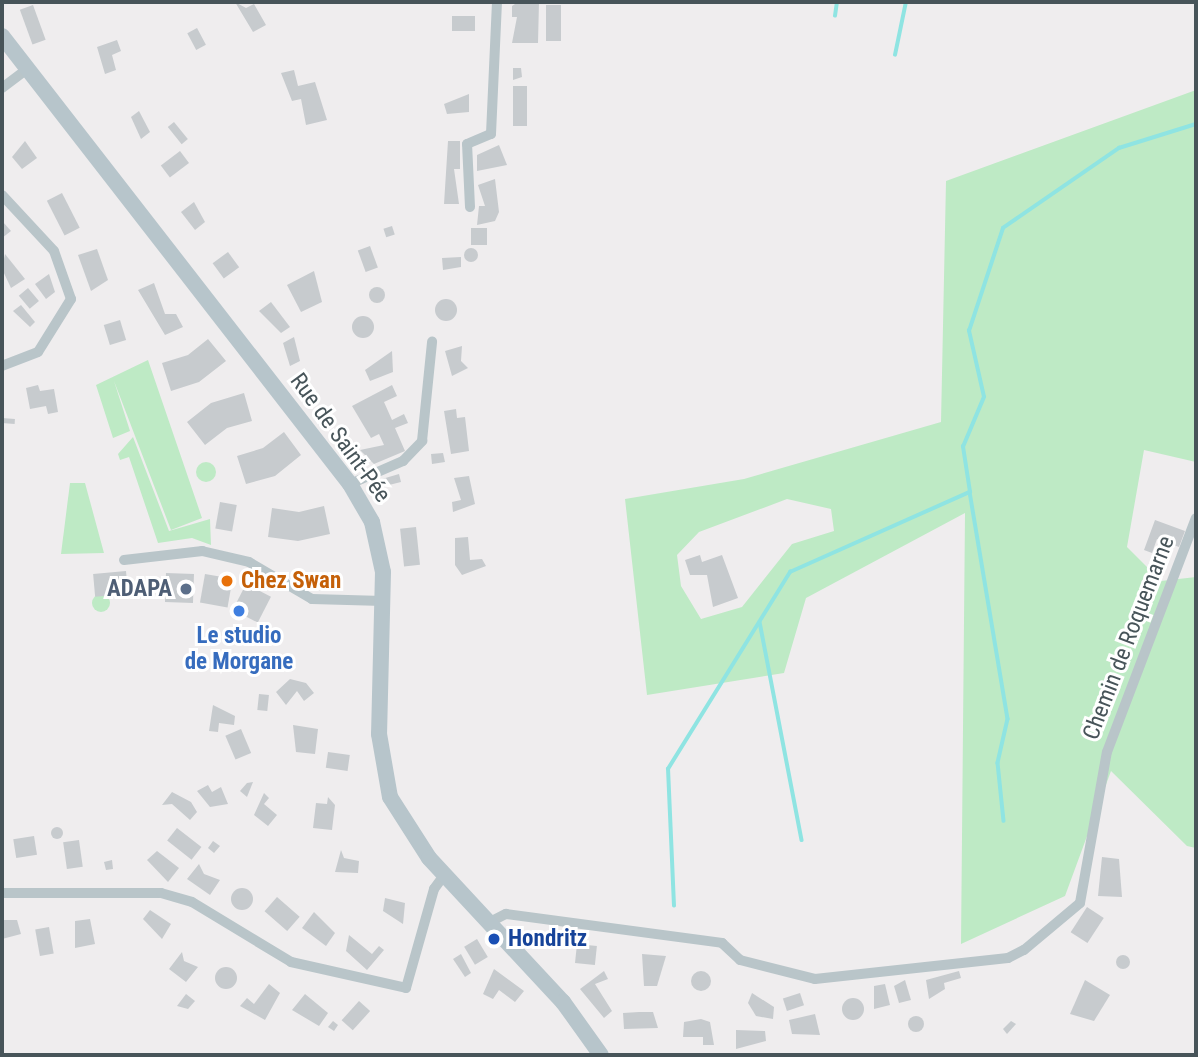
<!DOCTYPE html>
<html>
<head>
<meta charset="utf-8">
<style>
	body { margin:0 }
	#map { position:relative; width:1198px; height:1057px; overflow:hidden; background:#efedee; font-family:"Roboto Condensed",sans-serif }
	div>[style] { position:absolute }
	.green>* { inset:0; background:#beeac5 }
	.round { border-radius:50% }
	.stream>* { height:3.5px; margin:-1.75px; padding:0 1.75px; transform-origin:1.75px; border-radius:1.75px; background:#8fe4e2 }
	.building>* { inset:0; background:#c7cbce; transform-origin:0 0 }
	.street>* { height:10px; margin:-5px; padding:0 5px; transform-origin:5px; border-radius:5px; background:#b9c5c9 }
	.secondary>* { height:16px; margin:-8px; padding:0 8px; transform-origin:8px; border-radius:8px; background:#b7c5cb }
	.dots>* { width:19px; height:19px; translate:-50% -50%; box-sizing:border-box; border:4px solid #fff; border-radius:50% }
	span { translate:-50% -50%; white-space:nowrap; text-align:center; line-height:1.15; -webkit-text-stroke:6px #fff; paint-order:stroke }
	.street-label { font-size:23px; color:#475459 }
	.food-label { font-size:23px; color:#c56008; font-weight:700 }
	.left { translate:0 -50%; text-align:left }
	.service-label { font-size:23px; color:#4e5e75; font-weight:700 }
	.right { translate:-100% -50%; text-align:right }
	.shop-label { font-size:23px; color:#366cbe; font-weight:700 }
	.transit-label { font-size:23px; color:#164399; font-weight:700 }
	.frame { position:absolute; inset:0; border:4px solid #475459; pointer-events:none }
</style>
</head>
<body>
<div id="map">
	<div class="green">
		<i style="clip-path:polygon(evenodd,1196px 90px,1196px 462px,1144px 450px,1127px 547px,1161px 581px,1196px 577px,1196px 848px,1187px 846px,1111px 771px,1065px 896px,961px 944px,965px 513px,806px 598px,784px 673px,647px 695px,625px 499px,744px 479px,941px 422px,946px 181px,1196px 90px,787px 499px,831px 509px,834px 531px,792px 544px,742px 607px,701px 619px,681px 586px,677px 555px,699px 532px,787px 499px)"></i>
		<i style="clip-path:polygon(148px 360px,202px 518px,171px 530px,114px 381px,130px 431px,113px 438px,96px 385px)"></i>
		<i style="clip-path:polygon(133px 437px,169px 531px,210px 519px,211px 545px,192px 538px,158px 543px,129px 457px,120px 460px,118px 454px)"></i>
		<i class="round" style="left:196px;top:462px;width:20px;height:20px"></i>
		<i style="clip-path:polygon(70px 483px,85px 483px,104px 553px,61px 554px)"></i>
		<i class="round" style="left:92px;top:594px;width:18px;height:18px"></i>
	</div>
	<div class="stream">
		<i style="left:835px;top:16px;width:14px;rotate:-82deg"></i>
		<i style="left:895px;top:55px;width:54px;rotate:-78.3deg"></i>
		<i style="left:970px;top:492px;width:230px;rotate:80.5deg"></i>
		<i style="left:1008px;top:719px;width:45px;rotate:102.8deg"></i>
		<i style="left:998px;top:763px;width:58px;rotate:84.1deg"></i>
		<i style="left:760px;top:622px;width:222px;rotate:79.1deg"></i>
		<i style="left:674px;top:906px;width:137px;rotate:-92.5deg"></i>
		<i style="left:668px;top:769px;width:232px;rotate:-58.2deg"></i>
		<i style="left:790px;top:572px;width:197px;rotate:-24deg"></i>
		<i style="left:970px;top:492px;width:46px;rotate:-98.8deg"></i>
		<i style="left:963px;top:447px;width:54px;rotate:-67.2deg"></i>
		<i style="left:984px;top:397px;width:68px;rotate:-102.8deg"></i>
		<i style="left:969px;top:331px;width:108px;rotate:-71.7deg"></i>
		<i style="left:1003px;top:228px;width:141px;rotate:-34.6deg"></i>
		<i style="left:1119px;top:148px;width:81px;rotate:-17.3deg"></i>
	</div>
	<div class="building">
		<i style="clip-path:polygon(235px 2px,246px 8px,254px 4px,266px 25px,253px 32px)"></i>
		<i style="clip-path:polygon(518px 2px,539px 2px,538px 43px,512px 43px,517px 17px,512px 17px,512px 6px)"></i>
		<i style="left:33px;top:5px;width:37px;height:14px;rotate:70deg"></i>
		<i style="left:546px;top:5px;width:15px;height:36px"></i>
		<i style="left:452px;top:16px;width:23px;height:15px"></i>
		<i style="left:197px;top:28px;width:19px;height:11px;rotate:62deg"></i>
		<i style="clip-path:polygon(117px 40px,121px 51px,112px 55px,116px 70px,105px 74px,97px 47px)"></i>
		<i style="clip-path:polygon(513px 68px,521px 68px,522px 77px,513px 80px)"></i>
		<i style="clip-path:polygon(294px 70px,298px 86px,315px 82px,327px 120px,306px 125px,301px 99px,292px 101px,281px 73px)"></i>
		<i style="left:513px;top:86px;width:14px;height:40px"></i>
		<i style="clip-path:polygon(469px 94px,469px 112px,447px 114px,444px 104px)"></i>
		<i style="clip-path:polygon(139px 111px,150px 132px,141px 139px,131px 117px)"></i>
		<i style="left:174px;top:122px;width:22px;height:8px;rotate:51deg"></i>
		<i style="clip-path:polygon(25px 141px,37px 158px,22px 169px,12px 157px)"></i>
		<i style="clip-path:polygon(448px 141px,460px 141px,460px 169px,454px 169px,459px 204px,444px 204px)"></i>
		<i style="clip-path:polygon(499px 145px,507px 165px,477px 171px,477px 155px)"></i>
		<i style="left:180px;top:151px;width:15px;height:24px;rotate:53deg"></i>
		<i style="clip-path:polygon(495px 179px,499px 212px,495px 221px,477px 225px,479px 206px,485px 206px,478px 185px)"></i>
		<i style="left:62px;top:193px;width:39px;height:17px;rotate:63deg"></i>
		<i style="clip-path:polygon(194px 202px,205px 222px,195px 230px,181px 212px)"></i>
		<i style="clip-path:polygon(3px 222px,11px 231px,2px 238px,2px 223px)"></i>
		<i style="left:392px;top:226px;width:9px;height:9px;rotate:72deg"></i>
		<i style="left:487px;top:228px;width:17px;height:16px;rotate:90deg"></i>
		<i style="left:370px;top:246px;width:23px;height:13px;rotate:70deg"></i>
		<i class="round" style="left:464px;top:248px;width:14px;height:14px"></i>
		<i style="clip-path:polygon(97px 249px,108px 280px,91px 291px,78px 255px)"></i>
		<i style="left:228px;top:252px;width:19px;height:19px;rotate:54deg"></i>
		<i style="clip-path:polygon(5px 254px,25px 279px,11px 288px,2px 269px)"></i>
		<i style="clip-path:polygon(461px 257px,461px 267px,443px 270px,442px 258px)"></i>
		<i style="clip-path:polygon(314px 271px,322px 302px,301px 312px,287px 285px)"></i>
		<i style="clip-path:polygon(49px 274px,55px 292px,46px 299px,35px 284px)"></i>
		<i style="clip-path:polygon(154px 283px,165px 314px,176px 314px,183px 327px,165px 335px,138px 290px)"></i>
		<i class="round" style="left:369px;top:287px;width:16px;height:16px"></i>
		<i style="left:28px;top:288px;width:17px;height:12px;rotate:50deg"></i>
		<i class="round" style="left:435px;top:299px;width:22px;height:22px"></i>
		<i style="clip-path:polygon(271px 302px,290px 327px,281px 333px,259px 311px)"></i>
		<i style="clip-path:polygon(21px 305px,35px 322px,30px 327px,13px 311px)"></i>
		<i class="round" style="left:352px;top:316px;width:22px;height:22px"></i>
		<i style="left:120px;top:320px;width:21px;height:17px;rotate:73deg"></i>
		<i style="clip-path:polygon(294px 337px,300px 361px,290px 366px,283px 343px)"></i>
		<i style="clip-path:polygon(208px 339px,226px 361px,199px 382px,171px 391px,162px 363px,188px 355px)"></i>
		<i style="clip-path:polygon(462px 346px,461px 361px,468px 368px,452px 376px,445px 351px)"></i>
		<i style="clip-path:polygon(392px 351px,393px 372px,370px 381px,365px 370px)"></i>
		<i style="clip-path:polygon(38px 385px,40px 391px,54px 389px,58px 412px,48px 414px,46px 406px,30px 409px,26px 388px)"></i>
		<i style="clip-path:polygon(392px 385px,397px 396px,384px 402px,392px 420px,404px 414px,408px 423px,395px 428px,405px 451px,374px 464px,360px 450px,384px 445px,379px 434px,371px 438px,352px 406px)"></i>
		<i style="clip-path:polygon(244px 393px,252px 421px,227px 428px,205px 445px,187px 422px,211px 403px)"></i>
		<i style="clip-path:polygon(456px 409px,457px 418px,465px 417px,469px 451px,451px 454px,444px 411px)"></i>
		<i style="left:2px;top:418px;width:13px;height:5px;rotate:4deg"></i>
		<i style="clip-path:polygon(284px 432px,301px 455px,275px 476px,246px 484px,237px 456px,263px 448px)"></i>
		<i style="clip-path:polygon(443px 453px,445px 462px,432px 464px,431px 454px)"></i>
		<i style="clip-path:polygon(399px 474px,401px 482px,385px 486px,382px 479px)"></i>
		<i style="clip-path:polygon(469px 476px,475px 504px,453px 512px,452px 502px,461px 500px,454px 478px)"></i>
		<i style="left:220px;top:502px;width:17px;height:27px;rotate:10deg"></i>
		<i style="clip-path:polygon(324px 506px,330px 534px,298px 541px,268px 537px,272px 508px,299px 512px)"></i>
		<i style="clip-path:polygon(1155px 520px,1185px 531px,1179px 547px,1157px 539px,1152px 553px,1144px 550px)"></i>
		<i style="left:416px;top:527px;width:38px;height:16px;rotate:84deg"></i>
		<i style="clip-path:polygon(468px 537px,470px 560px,482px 559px,486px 566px,462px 575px,455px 565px,455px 538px)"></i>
		<i style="clip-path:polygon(700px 555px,702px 562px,722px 555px,738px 598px,713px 607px,707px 575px,690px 575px,685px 560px)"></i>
		<i style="left:126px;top:571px;width:23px;height:33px;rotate:85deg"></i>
		<i style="left:166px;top:573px;width:28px;height:29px;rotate:2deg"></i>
		<i style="left:205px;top:574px;width:28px;height:29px;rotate:10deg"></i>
		<i style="left:246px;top:584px;width:28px;height:29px;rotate:27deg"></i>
		<i style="clip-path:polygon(290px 679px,306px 683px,314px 693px,304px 701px,297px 691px,286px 705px,276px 692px)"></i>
		<i style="left:259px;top:694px;width:10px;height:16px;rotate:6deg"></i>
		<i style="clip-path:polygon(213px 705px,235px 716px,234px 725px,219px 723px,218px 732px,209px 731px)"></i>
		<i style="clip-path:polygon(293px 725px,318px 729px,315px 754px,296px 752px)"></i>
		<i style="left:241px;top:729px;width:26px;height:17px;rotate:67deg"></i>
		<i style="left:328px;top:752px;width:22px;height:16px;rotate:8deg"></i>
		<i style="clip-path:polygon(253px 782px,247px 797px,240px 791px,247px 783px)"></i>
		<i style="clip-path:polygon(208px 785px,212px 792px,221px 787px,228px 804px,210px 807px,197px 791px)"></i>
		<i style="clip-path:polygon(172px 792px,191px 802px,197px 812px,190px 820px,172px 804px,162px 805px)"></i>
		<i style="clip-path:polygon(264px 793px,269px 798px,264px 804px,277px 815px,268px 826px,254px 815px)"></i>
		<i style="clip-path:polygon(328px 797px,335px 805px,332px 830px,313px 828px,316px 803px,327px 804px)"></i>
		<i class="round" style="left:51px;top:827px;width:12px;height:12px"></i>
		<i style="left:177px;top:828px;width:31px;height:16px;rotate:38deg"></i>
		<i style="left:34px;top:836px;width:19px;height:21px;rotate:81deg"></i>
		<i style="left:79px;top:840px;width:27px;height:16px;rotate:82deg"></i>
		<i style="clip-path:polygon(213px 841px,220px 846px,214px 853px,208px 848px)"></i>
		<i style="clip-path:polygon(341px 850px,344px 858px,359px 861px,358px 873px,335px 872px)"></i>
		<i style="clip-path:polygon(157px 851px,179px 868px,168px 882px,147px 860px)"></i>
		<i style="clip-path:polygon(1102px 857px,1119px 859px,1122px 897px,1098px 896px)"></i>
		<i style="clip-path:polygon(112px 860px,113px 869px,106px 870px,104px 862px)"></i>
		<i style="clip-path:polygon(199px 864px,204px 874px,220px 880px,210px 895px,187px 879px)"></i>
		<i class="round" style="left:231px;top:888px;width:22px;height:22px"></i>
		<i style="left:277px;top:897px;width:30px;height:19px;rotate:41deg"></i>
		<i style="clip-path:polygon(385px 898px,405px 903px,403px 924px,383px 911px)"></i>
		<i style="left:1087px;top:907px;width:20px;height:30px;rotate:33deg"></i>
		<i style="clip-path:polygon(150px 910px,171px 924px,162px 939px,143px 919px)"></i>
		<i style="clip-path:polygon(314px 912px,335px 933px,326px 946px,302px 928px)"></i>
		<i style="clip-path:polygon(90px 919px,95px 944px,75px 948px,75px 921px)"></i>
		<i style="clip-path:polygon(4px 920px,17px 920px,21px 934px,2px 939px)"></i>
		<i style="left:49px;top:927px;width:27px;height:14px;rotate:80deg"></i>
		<i style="clip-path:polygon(349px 935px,372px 954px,379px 946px,384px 950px,367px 970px,346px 951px)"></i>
		<i style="left:477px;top:939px;width:21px;height:15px;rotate:59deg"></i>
		<i style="left:577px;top:944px;width:20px;height:19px;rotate:6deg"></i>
		<i style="clip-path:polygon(182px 952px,184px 961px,198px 967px,186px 982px,169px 969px)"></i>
		<i style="clip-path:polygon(461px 954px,471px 973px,465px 977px,453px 959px)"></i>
		<i style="clip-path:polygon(642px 954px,666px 956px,657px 986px,644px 986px)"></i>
		<i class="round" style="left:1116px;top:955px;width:14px;height:14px"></i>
		<i class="round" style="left:215px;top:967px;width:22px;height:22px"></i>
		<i style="clip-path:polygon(494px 969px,524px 991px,515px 1002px,499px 990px,493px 999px,483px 994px)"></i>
		<i style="clip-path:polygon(604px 971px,608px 979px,595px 984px,612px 1011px,604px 1018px,580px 989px)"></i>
		<i style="clip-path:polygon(959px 971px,961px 978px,944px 983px,945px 989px,929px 999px,926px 980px)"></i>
		<i class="round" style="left:691px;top:971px;width:20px;height:20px"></i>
		<i style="clip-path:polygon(905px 980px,911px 1000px,899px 1003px,894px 986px)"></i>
		<i style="clip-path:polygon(1085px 980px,1110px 995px,1094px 1021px,1070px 1014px)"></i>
		<i style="clip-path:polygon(269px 984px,280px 993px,265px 1020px,240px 1006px,247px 998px,254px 1004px)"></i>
		<i style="clip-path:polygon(885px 984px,890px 1005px,874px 1009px,874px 986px)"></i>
		<i style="clip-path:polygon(752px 993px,774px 1007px,773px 1019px,756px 1016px,748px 1003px)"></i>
		<i style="left:800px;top:993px;width:13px;height:18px;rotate:72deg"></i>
		<i style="clip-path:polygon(186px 994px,195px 1001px,188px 1009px,177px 1006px)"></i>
		<i style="clip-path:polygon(305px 994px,328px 1013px,319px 1026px,292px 1010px)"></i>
		<i class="round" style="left:842px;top:998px;width:22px;height:22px"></i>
		<i style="left:359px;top:1001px;width:15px;height:26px;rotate:42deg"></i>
		<i style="clip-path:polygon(639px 1012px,653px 1012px,658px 1028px,624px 1029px,623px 1013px)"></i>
		<i style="clip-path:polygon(815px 1014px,820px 1035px,792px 1034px,789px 1020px)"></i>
		<i class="round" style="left:908px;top:1016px;width:16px;height:16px"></i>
		<i style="clip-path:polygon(701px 1019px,710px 1022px,714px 1045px,703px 1045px,703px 1037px,683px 1037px,684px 1022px)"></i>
		<i style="clip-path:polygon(333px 1021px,338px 1025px,334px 1031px,328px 1027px)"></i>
		<i style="clip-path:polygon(1011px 1021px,1016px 1024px,1007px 1034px,1003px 1029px)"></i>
		<i style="clip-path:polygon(736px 1030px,765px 1031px,766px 1041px,736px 1049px)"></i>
	</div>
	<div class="street">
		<i style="left:2px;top:88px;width:34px;rotate:-37deg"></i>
		<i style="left:2px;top:195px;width:76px;rotate:47.1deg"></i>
		<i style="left:54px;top:251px;width:51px;rotate:70.5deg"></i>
		<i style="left:71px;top:299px;width:62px;rotate:121.9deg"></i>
		<i style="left:38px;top:352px;width:39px;rotate:159deg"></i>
		<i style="left:470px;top:207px;width:63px;rotate:-92.7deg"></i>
		<i style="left:467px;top:144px;width:26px;rotate:-23deg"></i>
		<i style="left:491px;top:134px;width:132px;rotate:-87.4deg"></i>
		<i style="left:350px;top:484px;width:58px;rotate:-23.5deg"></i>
		<i style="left:403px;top:461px;width:28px;rotate:-46deg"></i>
		<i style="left:422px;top:441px;width:100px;rotate:-84.2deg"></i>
		<i style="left:124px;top:560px;width:79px;rotate:-6.6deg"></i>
		<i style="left:202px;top:551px;width:48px;rotate:13.2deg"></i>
		<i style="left:249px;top:562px;width:73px;rotate:30.4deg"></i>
		<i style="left:312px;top:599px;width:71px;rotate:1.6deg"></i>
		<i style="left:2px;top:893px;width:159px"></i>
		<i style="left:161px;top:893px;width:32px;rotate:16deg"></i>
		<i style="left:192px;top:902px;width:116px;rotate:31.2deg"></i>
		<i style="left:291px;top:962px;width:118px;rotate:12.7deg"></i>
		<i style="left:406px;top:988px;width:103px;rotate:-74.2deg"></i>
		<i style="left:434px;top:889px;width:17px;rotate:-54deg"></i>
		<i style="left:490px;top:922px;width:18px;rotate:-27deg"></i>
		<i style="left:506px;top:914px;width:218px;rotate:7.6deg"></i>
		<i style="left:722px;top:943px;width:25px;rotate:43deg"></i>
		<i style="left:740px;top:960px;width:77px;rotate:14.2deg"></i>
		<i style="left:815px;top:979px;width:194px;rotate:-6.2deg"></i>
		<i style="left:1008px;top:958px;width:18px;rotate:-27deg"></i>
		<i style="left:1024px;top:950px;width:73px;rotate:-40deg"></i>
		<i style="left:1080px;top:903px;width:153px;rotate:-79.9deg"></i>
		<i style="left:1107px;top:752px;width:250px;rotate:-69.2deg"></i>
	</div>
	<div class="secondary">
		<i style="left:2px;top:36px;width:567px;rotate:52.16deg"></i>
		<i style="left:350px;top:484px;width:44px;rotate:59.9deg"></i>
		<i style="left:372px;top:522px;width:51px;rotate:77.6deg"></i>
		<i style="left:383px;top:572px;width:162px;rotate:91.4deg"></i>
		<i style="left:379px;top:734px;width:64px;rotate:80.1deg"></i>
		<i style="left:390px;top:797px;width:72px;rotate:57.4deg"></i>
		<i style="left:429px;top:858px;width:197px;rotate:47.1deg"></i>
		<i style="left:563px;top:1002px;width:65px;rotate:54.4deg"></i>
	</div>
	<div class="dots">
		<i style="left:227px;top:581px;background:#e8710a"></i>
		<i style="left:186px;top:589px;background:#5c6f8a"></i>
		<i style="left:239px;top:611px;background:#3f7fe0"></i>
		<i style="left:494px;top:939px;background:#1a4fb4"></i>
	</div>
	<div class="street-label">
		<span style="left:340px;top:438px;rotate:54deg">Rue de Saint-Pée</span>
		<span style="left:1129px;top:638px;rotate:-69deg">Chemin de Roquemarne</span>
	</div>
	<div class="food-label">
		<span class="left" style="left:241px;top:581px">Chez Swan</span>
	</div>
	<div class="service-label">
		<span class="right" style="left:172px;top:589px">ADAPA</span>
	</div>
	<div class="shop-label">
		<span style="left:239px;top:649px">Le studio<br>de Morgane</span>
	</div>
	<div class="transit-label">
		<span class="left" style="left:508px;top:939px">Hondritz</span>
	</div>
	<div class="frame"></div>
</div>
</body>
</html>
